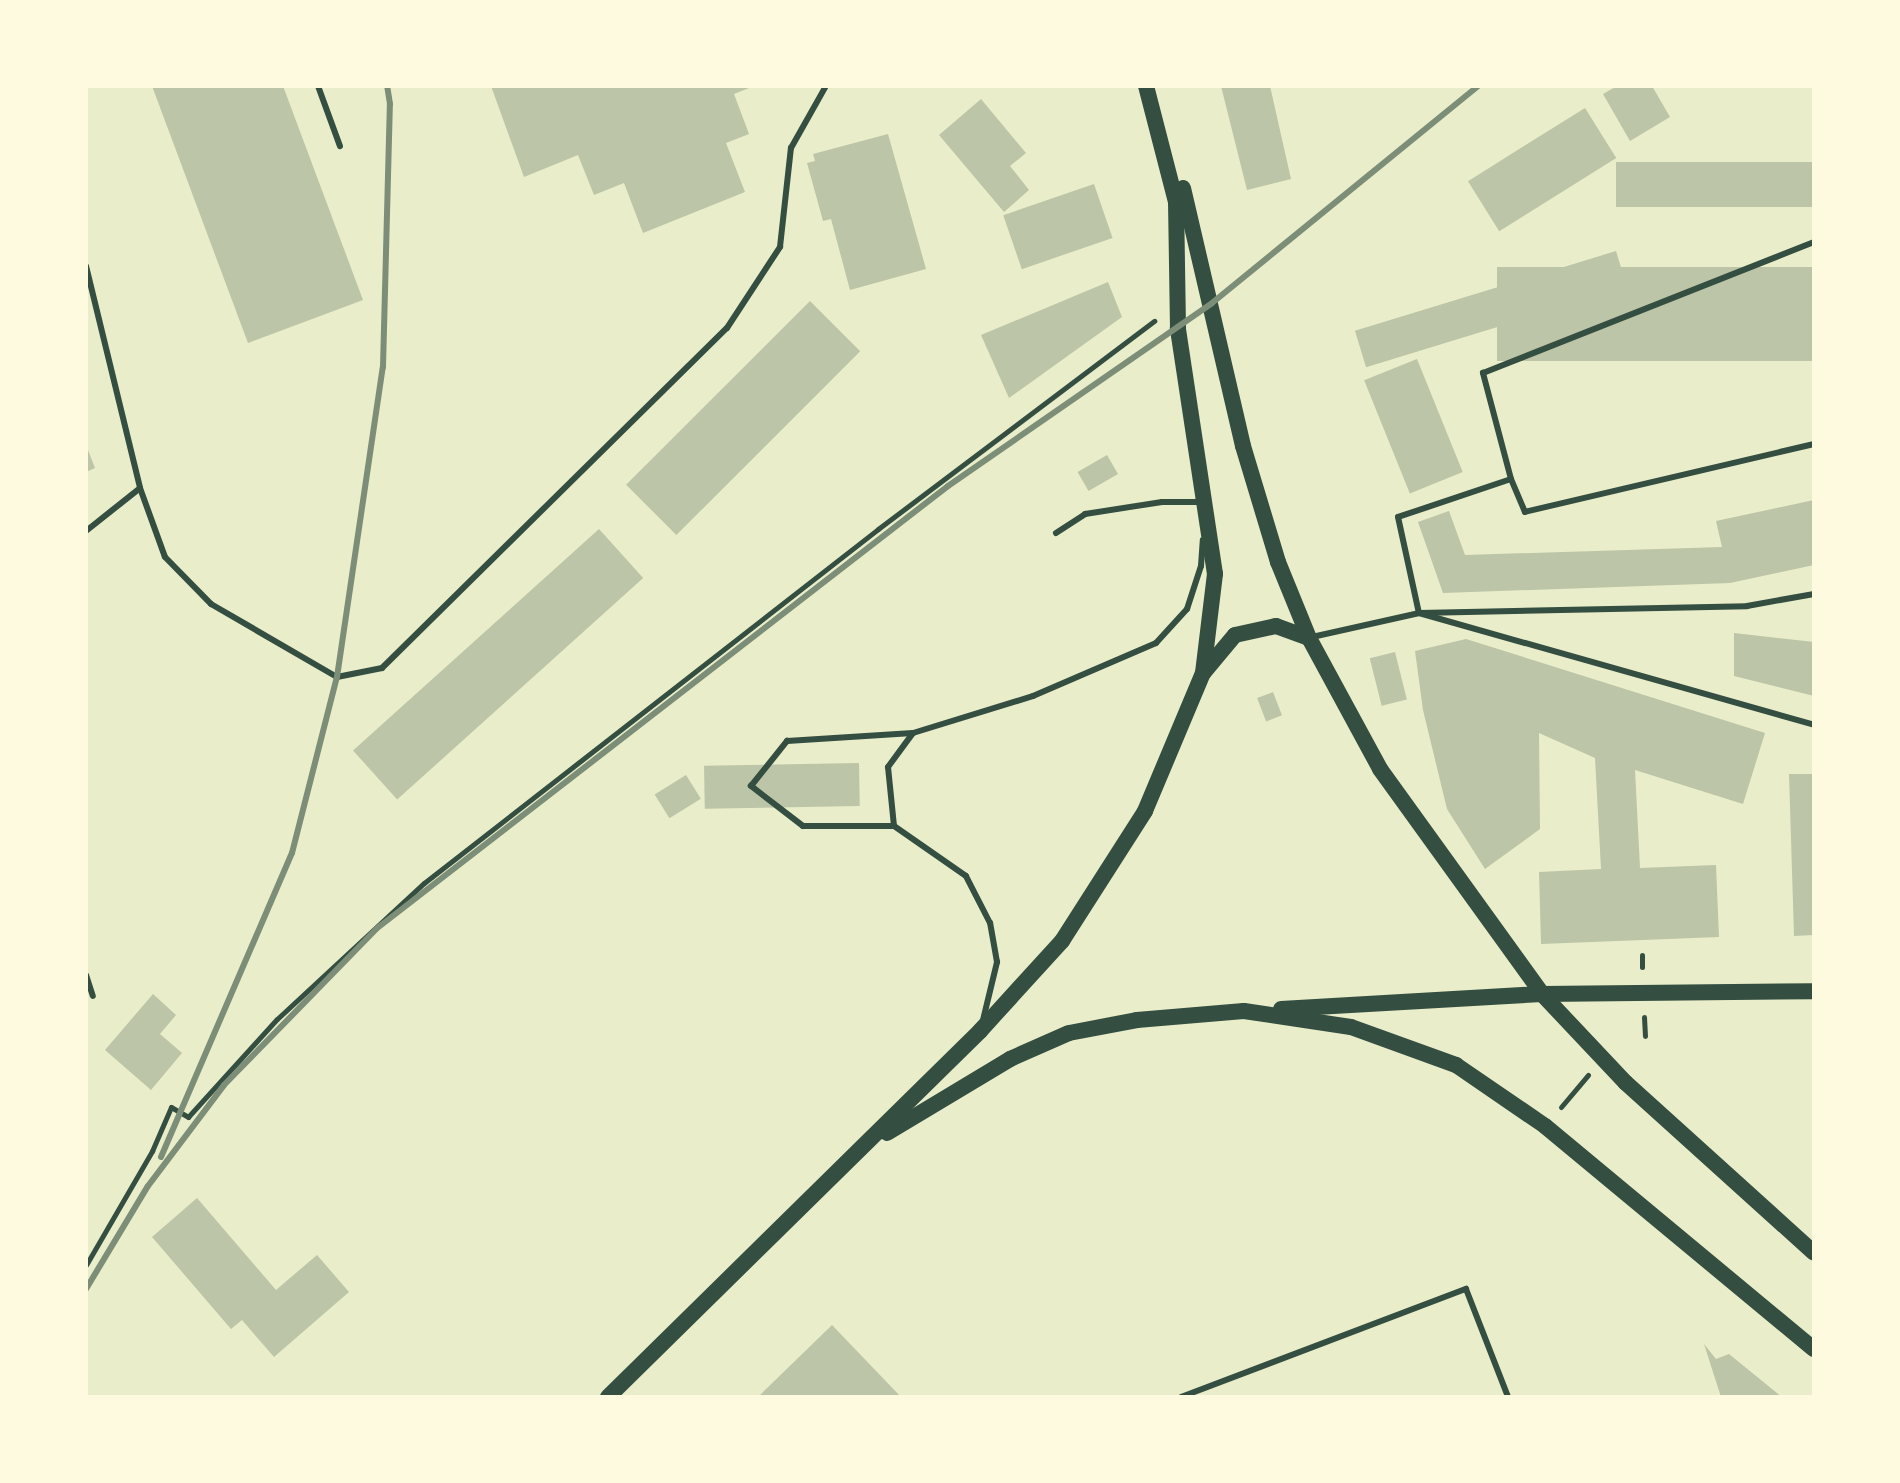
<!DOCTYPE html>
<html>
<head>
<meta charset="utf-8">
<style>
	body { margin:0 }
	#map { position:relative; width:1900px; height:1483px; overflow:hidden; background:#e9edc9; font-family:Ubuntu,sans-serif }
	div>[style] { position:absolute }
	.building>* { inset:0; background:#bcc5a7; transform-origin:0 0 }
	.path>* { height:5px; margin:-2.5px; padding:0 2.5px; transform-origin:2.5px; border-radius:2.5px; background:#344e41 }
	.service>* { height:6px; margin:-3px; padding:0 3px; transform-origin:3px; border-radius:3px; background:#344e41 }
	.secondary>* { height:16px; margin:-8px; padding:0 8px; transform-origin:8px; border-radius:8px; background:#344e41 }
	.rail>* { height:6px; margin:-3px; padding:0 3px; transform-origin:3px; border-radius:3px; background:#7c8e77 }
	span { translate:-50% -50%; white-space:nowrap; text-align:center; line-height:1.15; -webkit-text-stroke:8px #fefae0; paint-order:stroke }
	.frame { position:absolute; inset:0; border:88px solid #fefae0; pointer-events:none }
</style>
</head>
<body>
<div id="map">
	<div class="building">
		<i style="clip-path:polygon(152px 86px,283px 86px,363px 300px,248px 343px)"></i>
		<i style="clip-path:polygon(491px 86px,754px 86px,734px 94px,749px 134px,726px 143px,745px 192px,643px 233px,624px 183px,594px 195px,578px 155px,524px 177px)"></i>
		<i style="clip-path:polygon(1221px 86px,1270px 86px,1291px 179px,1247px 190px)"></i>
		<i style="clip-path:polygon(1617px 86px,1652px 86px,1670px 117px,1630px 141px,1603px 94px)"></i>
		<i style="clip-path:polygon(981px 99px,1026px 153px,1010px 166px,1029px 190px,1004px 212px,939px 135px)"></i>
		<i style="left:1585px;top:108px;width:59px;height:138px;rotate:58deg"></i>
		<i style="clip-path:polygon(888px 134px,926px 269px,850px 290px,831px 219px,823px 221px,807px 163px,815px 161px,813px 154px)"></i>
		<i style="left:1814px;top:162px;width:45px;height:198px;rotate:90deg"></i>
		<i style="left:1094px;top:184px;width:57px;height:96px;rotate:71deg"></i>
		<i style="left:1616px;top:251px;width:38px;height:273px;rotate:73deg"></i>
		<i style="left:1814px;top:267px;width:94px;height:317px;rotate:90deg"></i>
		<i style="clip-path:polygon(1108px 282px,1122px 317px,1009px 398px,981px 335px)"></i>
		<i style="left:810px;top:301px;width:71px;height:260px;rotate:45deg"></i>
		<i style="left:1417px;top:359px;width:122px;height:57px;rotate:68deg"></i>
		<i style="clip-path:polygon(86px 445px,95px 468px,86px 472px)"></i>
		<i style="left:1107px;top:455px;width:22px;height:34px;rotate:60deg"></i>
		<i style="clip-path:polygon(1814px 500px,1814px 565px,1730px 583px,1443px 593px,1418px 522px,1449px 511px,1465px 555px,1722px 547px,1716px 521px)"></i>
		<i style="left:599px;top:529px;width:66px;height:331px;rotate:48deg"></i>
		<i style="clip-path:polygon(1734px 633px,1814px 642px,1814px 696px,1734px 676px)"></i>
		<i style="clip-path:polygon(1466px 639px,1765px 733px,1743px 804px,1635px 770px,1640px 868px,1716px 865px,1719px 937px,1541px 944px,1539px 872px,1601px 869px,1595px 758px,1539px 733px,1540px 829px,1485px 869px,1447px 809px,1423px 710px,1415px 651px)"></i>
		<i style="left:1395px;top:652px;width:49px;height:26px;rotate:76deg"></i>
		<i style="left:1273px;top:692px;width:25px;height:17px;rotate:69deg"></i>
		<i style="left:859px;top:763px;width:43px;height:155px;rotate:89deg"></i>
		<i style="clip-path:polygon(1789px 774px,1814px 774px,1814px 935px,1794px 936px)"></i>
		<i style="left:686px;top:775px;width:28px;height:37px;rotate:58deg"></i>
		<i style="clip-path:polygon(153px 994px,176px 1015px,160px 1034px,182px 1053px,151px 1090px,105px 1050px)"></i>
		<i style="clip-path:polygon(197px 1198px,276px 1290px,317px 1255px,349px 1292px,274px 1357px,242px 1320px,231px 1329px,152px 1237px)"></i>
		<i style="clip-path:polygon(832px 1325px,901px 1397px,758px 1397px)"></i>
		<i style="clip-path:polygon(1704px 1344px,1716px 1359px,1729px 1354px,1782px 1397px,1721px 1397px)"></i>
	</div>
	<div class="path">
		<i style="left:1642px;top:955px;width:12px;rotate:90deg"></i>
		<i style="left:1644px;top:1017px;width:19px;rotate:87deg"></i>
		<i style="left:1561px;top:1107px;width:42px;rotate:-49.8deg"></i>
		<i style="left:86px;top:1265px;width:132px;rotate:-59.9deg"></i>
		<i style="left:152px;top:1151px;width:48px;rotate:-66.6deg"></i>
		<i style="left:171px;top:1107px;width:20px;rotate:30deg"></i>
		<i style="left:188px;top:1117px;width:132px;rotate:-47.8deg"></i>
		<i style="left:277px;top:1019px;width:200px;rotate:-42.8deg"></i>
		<i style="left:424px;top:883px;width:576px;rotate:-37.94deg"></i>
		<i style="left:878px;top:529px;width:346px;rotate:-37deg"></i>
	</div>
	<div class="service">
		<i style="left:318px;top:86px;width:64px;rotate:69.9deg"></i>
		<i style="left:86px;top:266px;width:228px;rotate:76.3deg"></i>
		<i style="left:140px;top:488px;width:73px;rotate:70.1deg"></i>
		<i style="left:165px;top:557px;width:66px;rotate:45.6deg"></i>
		<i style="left:211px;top:604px;width:146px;rotate:30.1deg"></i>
		<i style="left:337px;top:677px;width:46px;rotate:-11.3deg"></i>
		<i style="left:382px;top:668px;width:484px;rotate:-44.6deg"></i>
		<i style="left:727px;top:328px;width:97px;rotate:-56.8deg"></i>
		<i style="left:780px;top:247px;width:100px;rotate:-83.7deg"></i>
		<i style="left:791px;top:148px;width:71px;rotate:-60.6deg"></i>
		<i style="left:1814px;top:444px;width:297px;rotate:166.8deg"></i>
		<i style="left:1525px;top:512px;width:36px;rotate:-113deg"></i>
		<i style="left:1511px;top:479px;width:119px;rotate:161.4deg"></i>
		<i style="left:1398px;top:517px;width:98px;rotate:77.7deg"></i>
		<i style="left:1419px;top:613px;width:328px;rotate:-1.2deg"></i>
		<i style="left:1747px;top:606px;width:68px;rotate:-10.2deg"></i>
		<i style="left:1511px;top:479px;width:110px;rotate:-104.8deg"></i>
		<i style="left:1483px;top:373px;width:356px;rotate:-21.6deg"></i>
		<i style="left:86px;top:531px;width:69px;rotate:-38.5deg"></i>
		<i style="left:1056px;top:533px;width:35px;rotate:-33deg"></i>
		<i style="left:1085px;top:514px;width:78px;rotate:-8.9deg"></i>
		<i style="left:1162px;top:502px;width:39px"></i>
		<i style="left:1312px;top:637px;width:110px;rotate:-12.6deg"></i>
		<i style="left:1419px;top:613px;width:411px;rotate:15.8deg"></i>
		<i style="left:894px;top:826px;width:59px;rotate:-95.8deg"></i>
		<i style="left:888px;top:767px;width:42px;rotate:-53.7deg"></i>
		<i style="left:86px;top:975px;width:22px;rotate:72deg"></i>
		<i style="left:983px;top:1020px;width:60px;rotate:-76.4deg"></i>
		<i style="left:997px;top:962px;width:40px;rotate:-100deg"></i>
		<i style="left:990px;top:923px;width:53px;rotate:-117.1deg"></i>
		<i style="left:966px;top:876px;width:88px;rotate:-145.2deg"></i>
		<i style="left:894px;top:826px;width:91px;rotate:180deg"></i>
		<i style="left:803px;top:826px;width:66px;rotate:-142.4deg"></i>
		<i style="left:751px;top:786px;width:58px;rotate:-51.3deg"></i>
		<i style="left:787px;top:741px;width:126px;rotate:-3.6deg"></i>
		<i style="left:913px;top:733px;width:126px;rotate:-17.1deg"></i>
		<i style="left:1033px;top:696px;width:134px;rotate:-23.3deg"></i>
		<i style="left:1156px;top:643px;width:46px;rotate:-47.6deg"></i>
		<i style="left:1187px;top:609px;width:45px;rotate:-72deg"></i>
		<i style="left:1201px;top:566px;width:26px;rotate:-86deg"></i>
		<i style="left:1181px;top:1397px;width:305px;rotate:-20.8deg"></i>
		<i style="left:1466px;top:1289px;width:116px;rotate:68.7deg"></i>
	</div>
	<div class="secondary">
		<i style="left:1183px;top:188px;width:265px;rotate:76.9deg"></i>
		<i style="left:1243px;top:446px;width:121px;rotate:73.2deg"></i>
		<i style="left:1278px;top:562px;width:82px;rotate:67.8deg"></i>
		<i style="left:1309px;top:638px;width:149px;rotate:61.5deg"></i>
		<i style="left:1380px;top:769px;width:277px;rotate:54.2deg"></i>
		<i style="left:1542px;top:994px;width:122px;rotate:46.7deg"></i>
		<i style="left:1626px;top:1083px;width:253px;rotate:42.1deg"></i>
		<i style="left:1204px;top:672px;width:48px;rotate:-50deg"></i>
		<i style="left:1235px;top:635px;width:42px;rotate:-12.4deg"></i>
		<i style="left:1276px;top:626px;width:35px;rotate:20deg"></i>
		<i style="left:1281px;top:1009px;width:261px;rotate:-3.3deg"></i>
		<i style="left:1542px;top:994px;width:272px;rotate:-0.6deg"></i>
		<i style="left:887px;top:1133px;width:144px;rotate:-31deg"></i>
		<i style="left:1010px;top:1059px;width:64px;rotate:-23.8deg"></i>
		<i style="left:1069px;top:1033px;width:69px;rotate:-10.8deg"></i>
		<i style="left:1137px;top:1020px;width:107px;rotate:-4.8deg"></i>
		<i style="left:1244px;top:1011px;width:108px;rotate:8.5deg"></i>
		<i style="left:1351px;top:1027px;width:112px;rotate:19.9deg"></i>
		<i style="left:1456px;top:1065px;width:108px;rotate:34.4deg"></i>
		<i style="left:1545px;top:1126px;width:349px;rotate:39.7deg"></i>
		<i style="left:608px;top:1397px;width:522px;rotate:-44.53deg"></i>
		<i style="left:980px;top:1031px;width:122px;rotate:-47.7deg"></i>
		<i style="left:1062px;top:941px;width:154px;rotate:-57.4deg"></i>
		<i style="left:1145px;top:811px;width:150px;rotate:-67.2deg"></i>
		<i style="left:1203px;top:673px;width:100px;rotate:-83.1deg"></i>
		<i style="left:1215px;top:574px;width:249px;rotate:-98.6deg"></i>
		<i style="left:1178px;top:328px;width:126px;rotate:-90.9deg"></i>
		<i style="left:1176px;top:202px;width:120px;rotate:-104.5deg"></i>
	</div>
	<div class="rail">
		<i style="left:161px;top:1157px;width:331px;rotate:-66.7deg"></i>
		<i style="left:292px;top:853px;width:182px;rotate:-75.7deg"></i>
		<i style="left:337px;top:677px;width:313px;rotate:-81.6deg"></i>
		<i style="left:383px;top:367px;width:263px;rotate:-88.5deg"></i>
		<i style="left:390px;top:104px;width:18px;rotate:-99deg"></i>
		<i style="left:86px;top:1289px;width:120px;rotate:-59deg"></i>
		<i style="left:148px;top:1186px;width:126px;rotate:-53deg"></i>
		<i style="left:224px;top:1085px;width:218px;rotate:-45.7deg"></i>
		<i style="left:376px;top:929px;width:723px;rotate:-37.76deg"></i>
		<i style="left:948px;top:486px;width:321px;rotate:-34.7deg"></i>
		<i style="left:1212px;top:303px;width:343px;rotate:-39.2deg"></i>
	</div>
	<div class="frame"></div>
</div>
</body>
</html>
